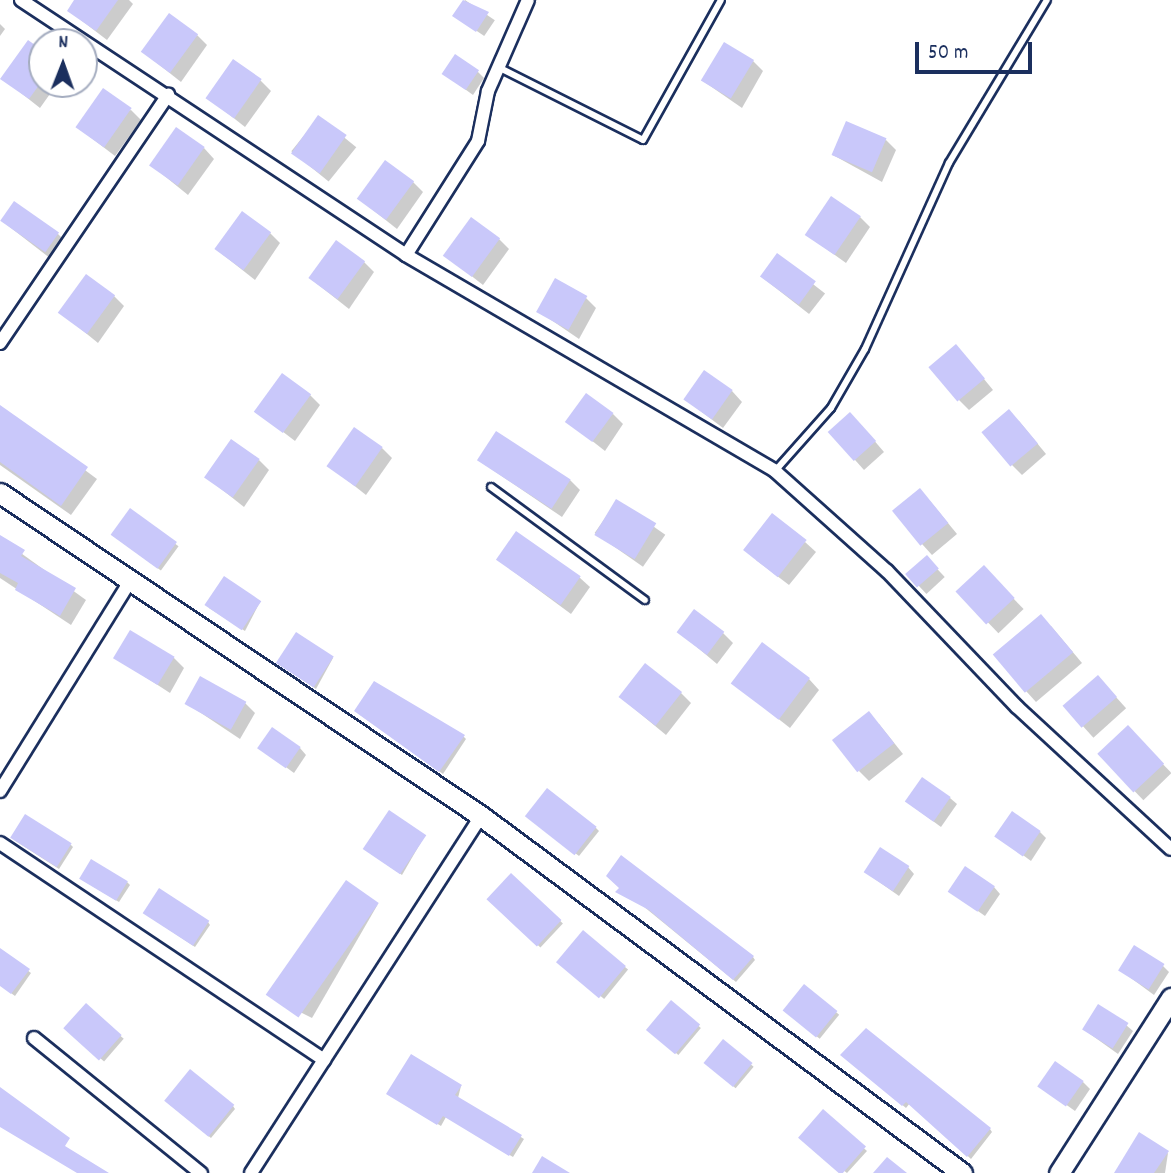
<!DOCTYPE html>
<html>
<head>
<meta charset="utf-8">
<style>
	body { margin:0 }
	#map { position:relative; width:1171px; height:1173px; overflow:hidden; background:#fff; font-family:Dekko,sans-serif }
	div>[style] { position:absolute }
	.shadow>* { inset:0; background:#0003; transform-origin:0 0 }
	.building>* { inset:0; background:#c9c8fa; transform-origin:0 0 }
	.roads { filter:drop-shadow(2px 0 #1b2f5e) drop-shadow(-2px 0 #1b2f5e) drop-shadow(0 2px #1b2f5e) drop-shadow(0 -2px #1b2f5e) }
	.lane>* { height:6px; margin:-3px; padding:0 3px; transform-origin:3px; border-radius:3px; background:#fff }
	.street>* { height:12px; margin:-6px; padding:0 6px; transform-origin:6px; border-radius:6px; background:#fff }
	.secondary>* { height:19px; margin:-9.5px; padding:0 9.5px; transform-origin:9.5px; border-radius:9.5px; background:#fff }
	span { translate:-50% -50%; white-space:nowrap; text-align:center; line-height:1.15; -webkit-text-stroke:5px #fff; paint-order:stroke }
	.north { position:absolute; left:28px; top:28px; width:70px; height:70px; box-sizing:border-box; background:#fff; border:2px solid #a4acbf; border-radius:50%; rotate:1deg; font-size:19px; font-weight:700; line-height:28px; text-align:center; color:#1b2f5e }
	.north::after { content:''; display:block; margin:auto; width:24px; height:32px; background:#1b2f5e; clip-path:polygon(50% 0,100% 100%,50% 72%,0 100%) }
	.scale { position:absolute; left:915px; top:42px; width:117px; height:32px; box-sizing:border-box; border:4px solid #1b2f5e; border-top:0; padding-left:9px; font-size:21px; line-height:24px; white-space:nowrap; color:#1b2f5e; -webkit-text-stroke:5px #fff; paint-order:stroke }
</style>
</head>
<body>
<div id="map">
	<div class="shadow">
		<i style="clip-path:polygon(77px 0,129px 0,133px 4px,107px 40px,69px 11px)"></i>
		<i style="left:465px;top:0;width:36px;height:19px;rotate:34deg"></i>
		<i style="clip-path:polygon(0 24px,5px 29px,0 36px)"></i>
		<i style="clip-path:polygon(197px 35px,207px 45px,181px 82px,143px 52px)"></i>
		<i style="clip-path:polygon(42px 52px,42px 84px,57px 84px,40px 108px,2px 78px)"></i>
		<i style="clip-path:polygon(753px 61px,763px 71px,742px 108px,703px 81px)"></i>
		<i style="clip-path:polygon(478px 72px,484px 78px,473px 95px,444px 74px)"></i>
		<i style="clip-path:polygon(260px 80px,271px 91px,245px 127px,207px 97px)"></i>
		<i style="clip-path:polygon(131px 110px,141px 120px,115px 156px,77px 127px)"></i>
		<i style="left:319px;top:117px;width:48px;height:44px;rotate:39deg"></i>
		<i style="clip-path:polygon(886px 140px,896px 150px,882px 182px,833px 155px)"></i>
		<i style="clip-path:polygon(204px 148px,214px 159px,188px 195px,151px 165px)"></i>
		<i style="clip-path:polygon(413px 182px,423px 192px,397px 229px,359px 199px)"></i>
		<i style="clip-path:polygon(860px 217px,870px 227px,846px 263px,807px 235px)"></i>
		<i style="clip-path:polygon(2px 221px,58px 234px,68px 244px,55px 262px)"></i>
		<i style="clip-path:polygon(270px 233px,280px 243px,255px 280px,217px 250px)"></i>
		<i style="clip-path:polygon(499px 239px,509px 249px,483px 285px,446px 256px)"></i>
		<i style="left:777px;top:256px;width:61px;height:26px;rotate:38deg"></i>
		<i style="clip-path:polygon(364px 262px,374px 272px,349px 309px,311px 279px)"></i>
		<i style="clip-path:polygon(114px 296px,124px 306px,98px 343px,61px 313px)"></i>
		<i style="clip-path:polygon(586px 298px,596px 308px,579px 339px,538px 311px)"></i>
		<i style="clip-path:polygon(966px 357px,993px 390px,969px 410px,959px 400px)"></i>
		<i style="clip-path:polygon(732px 391px,742px 402px,723px 428px,686px 400px)"></i>
		<i style="clip-path:polygon(310px 395px,320px 405px,295px 441px,257px 412px)"></i>
		<i style="clip-path:polygon(0 407px,97px 479px,71px 515px,0 465px)"></i>
		<i style="clip-path:polygon(613px 414px,623px 424px,605px 451px,568px 422px)"></i>
		<i style="clip-path:polygon(1019px 421px,1046px 454px,1022px 475px,1012px 465px)"></i>
		<i style="clip-path:polygon(860px 424px,884px 452px,864px 470px,830px 432px)"></i>
		<i style="clip-path:polygon(382px 448px,392px 458px,366px 495px,328px 465px)"></i>
		<i style="clip-path:polygon(259px 460px,269px 470px,244px 507px,206px 477px)"></i>
		<i style="clip-path:polygon(478px 460px,570px 480px,580px 490px,562px 517px)"></i>
		<i style="left:617px;top:501px;width:59px;height:39px;rotate:35deg"></i>
		<i style="clip-path:polygon(930px 501px,957px 534px,932px 555px,922px 544px)"></i>
		<i style="left:130px;top:511px;width:60px;height:30px;rotate:36deg"></i>
		<i style="clip-path:polygon(0 538px,86px 600px,71px 625px,0 578px)"></i>
		<i style="clip-path:polygon(805px 542px,816px 552px,789px 585px,756px 560px)"></i>
		<i style="left:927px;top:558px;width:26px;height:25px;rotate:47deg"></i>
		<i style="clip-path:polygon(498px 560px,579px 577px,590px 587px,571px 614px)"></i>
		<i style="left:984px;top:568px;width:57px;height:35px;rotate:46deg"></i>
		<i style="clip-path:polygon(260px 602px,245px 631px,209px 608px)"></i>
		<i style="clip-path:polygon(1051px 626px,1082px 663px,1036px 702px,1026px 691px)"></i>
		<i style="clip-path:polygon(679px 632px,723px 633px,733px 643px,717px 664px)"></i>
		<i style="clip-path:polygon(116px 658px,174px 658px,184px 668px,170px 693px)"></i>
		<i style="clip-path:polygon(333px 658px,316px 689px,280px 664px)"></i>
		<i style="left:1098px;top:677px;width:42px;height:44px;rotate:48deg"></i>
		<i style="clip-path:polygon(809px 679px,819px 690px,790px 728px,733px 683px)"></i>
		<i style="clip-path:polygon(681px 693px,691px 703px,666px 735px,620px 697px)"></i>
		<i style="clip-path:polygon(186px 703px,245px 703px,255px 713px,240px 739px)"></i>
		<i style="clip-path:polygon(359px 714px,464px 737px,466px 739px,443px 774px)"></i>
		<i style="clip-path:polygon(879px 724px,903px 754px,869px 781px,859px 771px)"></i>
		<i style="left:1127px;top:727px;width:64px;height:39px;rotate:46deg"></i>
		<i style="clip-path:polygon(260px 748px,300px 748px,306px 755px,294px 773px)"></i>
		<i style="clip-path:polygon(950px 798px,957px 804px,941px 827px,907px 802px)"></i>
		<i style="clip-path:polygon(530px 819px,596px 828px,599px 831px,579px 856px)"></i>
		<i style="clip-path:polygon(1040px 832px,1046px 838px,1031px 861px,997px 836px)"></i>
		<i style="clip-path:polygon(424px 837px,402px 875px,367px 851px)"></i>
		<i style="clip-path:polygon(14px 840px,71px 845px,73px 847px,59px 869px)"></i>
		<i style="clip-path:polygon(908px 867px,914px 874px,899px 896px,865px 872px)"></i>
		<i style="left:511px;top:875px;width:71px;height:33px;rotate:43deg"></i>
		<i style="clip-path:polygon(84px 881px,127px 882px,130px 885px,119px 902px)"></i>
		<i style="clip-path:polygon(994px 887px,1000px 894px,985px 916px,951px 892px)"></i>
		<i style="clip-path:polygon(621px 888px,753px 957px,755px 960px,736px 982px)"></i>
		<i style="clip-path:polygon(378px 904px,312px 1018px,278px 1001px)"></i>
		<i style="clip-path:polygon(147px 915px,208px 922px,210px 925px,195px 947px)"></i>
		<i style="left:583px;top:933px;width:58px;height:38px;rotate:39deg"></i>
		<i style="clip-path:polygon(0 950px,31px 973px,15px 996px,0 985px)"></i>
		<i style="clip-path:polygon(1163px 966px,1169px 972px,1154px 995px,1120px 970px)"></i>
		<i style="left:805px;top:987px;width:44px;height:31px;rotate:39deg"></i>
		<i style="left:671px;top:1003px;width:39px;height:35px;rotate:40deg"></i>
		<i style="left:86px;top:1006px;width:50px;height:30px;rotate:41deg"></i>
		<i style="clip-path:polygon(1126px 1025px,1133px 1031px,1118px 1054px,1083px 1029px)"></i>
		<i style="left:723px;top:1041px;width:40px;height:28px;rotate:40deg"></i>
		<i style="clip-path:polygon(842px 1055px,990px 1129px,992px 1132px,971px 1159px,910px 1103px,906px 1108px)"></i>
		<i style="clip-path:polygon(1083px 1082px,1090px 1089px,1075px 1111px,1040px 1086px)"></i>
		<i style="clip-path:polygon(461px 1086px,458px 1098px,524px 1139px,513px 1157px,446px 1117px,441px 1126px,391px 1096px)"></i>
		<i style="clip-path:polygon(169px 1104px,233px 1106px,235px 1109px,211px 1138px)"></i>
		<i style="clip-path:polygon(823px 1112px,867px 1151px,847px 1173px,800px 1138px)"></i>
		<i style="clip-path:polygon(1168px 1153px,1165px 1173px,1115px 1173px)"></i>
	</div>
	<div class="building">
		<i style="clip-path:polygon(74px 0,118px 0,96px 31px,67px 11px)"></i>
		<i style="clip-path:polygon(463px 0,489px 12px,476px 32px,452px 16px)"></i>
		<i style="left:169px;top:13px;width:36px;height:48px;rotate:36deg"></i>
		<i style="clip-path:polygon(28px 40px,42px 50px,42px 81px,29px 99px,0 79px)"></i>
		<i style="left:724px;top:42px;width:35px;height:45px;rotate:31deg"></i>
		<i style="left:455px;top:54px;width:29px;height:24px;rotate:34deg"></i>
		<i style="left:233px;top:59px;width:35px;height:48px;rotate:35deg"></i>
		<i style="left:103px;top:88px;width:35px;height:48px;rotate:35deg"></i>
		<i style="left:318px;top:115px;width:35px;height:47px;rotate:35deg"></i>
		<i style="left:846px;top:121px;width:44px;height:37px;rotate:23deg"></i>
		<i style="left:176px;top:127px;width:35px;height:47px;rotate:35deg"></i>
		<i style="left:385px;top:160px;width:36px;height:48px;rotate:36deg"></i>
		<i style="left:831px;top:196px;width:36px;height:47px;rotate:34deg"></i>
		<i style="left:14px;top:201px;width:55px;height:24px;rotate:35deg"></i>
		<i style="left:242px;top:211px;width:36px;height:47px;rotate:36deg"></i>
		<i style="left:471px;top:217px;width:36px;height:48px;rotate:36deg"></i>
		<i style="left:336px;top:240px;width:36px;height:47px;rotate:36deg"></i>
		<i style="left:777px;top:253px;width:48px;height:29px;rotate:36deg"></i>
		<i style="left:86px;top:274px;width:36px;height:48px;rotate:36deg"></i>
		<i style="left:555px;top:278px;width:37px;height:39px;rotate:29deg"></i>
		<i style="left:956px;top:344px;width:45px;height:36px;rotate:50deg"></i>
		<i style="left:704px;top:370px;width:35px;height:36px;rotate:35deg"></i>
		<i style="left:282px;top:373px;width:36px;height:48px;rotate:36deg"></i>
		<i style="left:586px;top:393px;width:34px;height:36px;rotate:36deg"></i>
		<i style="clip-path:polygon(0 405px,88px 467px,61px 506px,0 462px)"></i>
		<i style="left:1009px;top:409px;width:45px;height:36px;rotate:50deg"></i>
		<i style="left:850px;top:412px;width:39px;height:30px;rotate:48deg"></i>
		<i style="left:354px;top:427px;width:35px;height:48px;rotate:35deg"></i>
		<i style="left:496px;top:431px;width:89px;height:35px;rotate:33deg"></i>
		<i style="left:231px;top:439px;width:35px;height:47px;rotate:35deg"></i>
		<i style="left:920px;top:488px;width:45px;height:36px;rotate:51deg"></i>
		<i style="left:616px;top:499px;width:47px;height:42px;rotate:31deg"></i>
		<i style="left:130px;top:508px;width:58px;height:33px;rotate:36deg"></i>
		<i style="left:772px;top:513px;width:44px;height:47px;rotate:38deg"></i>
		<i style="left:516px;top:531px;width:79px;height:35px;rotate:35deg"></i>
		<i style="clip-path:polygon(0 535px,25px 550px,21px 556px,76px 588px,60px 616px,15px 590px,18px 583px,0 573px)"></i>
		<i style="left:927px;top:555px;width:18px;height:29px;rotate:49deg"></i>
		<i style="left:984px;top:565px;width:45px;height:39px;rotate:47deg"></i>
		<i style="left:224px;top:576px;width:45px;height:35px;rotate:34deg"></i>
		<i style="left:694px;top:609px;width:38px;height:29px;rotate:37deg"></i>
		<i style="left:1041px;top:614px;width:50px;height:63px;rotate:50deg"></i>
		<i style="left:130px;top:630px;width:52px;height:33px;rotate:31deg"></i>
		<i style="left:296px;top:632px;width:45px;height:37px;rotate:33deg"></i>
		<i style="left:762px;top:642px;width:60px;height:52px;rotate:37deg"></i>
		<i style="left:645px;top:663px;width:47px;height:43px;rotate:38deg"></i>
		<i style="left:1098px;top:675px;width:29px;height:47px;rotate:49deg"></i>
		<i style="left:200px;top:676px;width:53px;height:32px;rotate:29deg"></i>
		<i style="clip-path:polygon(374px 681px,465px 735px,439px 772px,354px 711px)"></i>
		<i style="left:869px;top:711px;width:41px;height:47px;rotate:52deg"></i>
		<i style="left:1128px;top:725px;width:53px;height:42px;rotate:47deg"></i>
		<i style="left:272px;top:727px;width:35px;height:26px;rotate:35deg"></i>
		<i style="left:922px;top:777px;width:35px;height:30px;rotate:35deg"></i>
		<i style="left:547px;top:788px;width:63px;height:36px;rotate:38deg"></i>
		<i style="left:389px;top:810px;width:45px;height:47px;rotate:34deg"></i>
		<i style="left:1012px;top:811px;width:35px;height:31px;rotate:35deg"></i>
		<i style="left:25px;top:814px;width:55px;height:28px;rotate:32deg"></i>
		<i style="left:880px;top:847px;width:35px;height:30px;rotate:33deg"></i>
		<i style="clip-path:polygon(621px 855px,754px 956px,733px 980px,649px 910px,615px 892px,619px 888px,606px 876px)"></i>
		<i style="left:91px;top:859px;width:43px;height:23px;rotate:31deg"></i>
		<i style="left:965px;top:866px;width:36px;height:31px;rotate:34deg"></i>
		<i style="left:511px;top:873px;width:69px;height:36px;rotate:43deg"></i>
		<i style="left:346px;top:880px;width:40px;height:140px;rotate:35deg"></i>
		<i style="left:159px;top:888px;width:60px;height:30px;rotate:33deg"></i>
		<i style="left:583px;top:930px;width:56px;height:42px;rotate:40deg"></i>
		<i style="left:1134px;top:945px;width:36px;height:30px;rotate:32deg"></i>
		<i style="clip-path:polygon(0 948px,30px 969px,11px 994px,0 986px)"></i>
		<i style="left:804px;top:984px;width:43px;height:34px;rotate:39deg"></i>
		<i style="left:671px;top:1000px;width:38px;height:39px;rotate:40deg"></i>
		<i style="left:86px;top:1003px;width:48px;height:34px;rotate:42deg"></i>
		<i style="left:1098px;top:1004px;width:36px;height:30px;rotate:32deg"></i>
		<i style="clip-path:polygon(866px 1028px,991px 1128px,967px 1157px,906px 1102px,902px 1106px,840px 1055px)"></i>
		<i style="left:723px;top:1039px;width:38px;height:31px;rotate:39deg"></i>
		<i style="clip-path:polygon(411px 1054px,462px 1085px,455px 1095px,522px 1135px,509px 1156px,443px 1116px,437px 1125px,386px 1094px)"></i>
		<i style="left:1055px;top:1061px;width:35px;height:31px;rotate:35deg"></i>
		<i style="left:190px;top:1069px;width:57px;height:41px;rotate:39deg"></i>
		<i style="clip-path:polygon(0 1087px,70px 1138px,65px 1146px,109px 1173px,77px 1173px,0 1127px)"></i>
		<i style="left:823px;top:1109px;width:57px;height:38px;rotate:41deg"></i>
		<i style="clip-path:polygon(1139px 1132px,1169px 1151px,1154px 1173px,1114px 1173px)"></i>
		<i style="clip-path:polygon(542px 1156px,570px 1173px,532px 1173px)"></i>
		<i style="clip-path:polygon(887px 1157px,907px 1173px,873px 1173px)"></i>
	</div>
	<div class="roads">
		<div class="lane">
			<i style="left:498px;top:67px;width:162px;rotate:26.7deg"></i>
			<i style="left:643px;top:140px;width:160px;rotate:-60.9deg"></i>
			<i style="left:775px;top:471px;width:84px;rotate:-48.4deg"></i>
			<i style="left:831px;top:408px;width:68px;rotate:-60deg"></i>
			<i style="left:865px;top:349px;width:204px;rotate:-65.7deg"></i>
			<i style="left:949px;top:163px;width:190px;rotate:-59deg"></i>
			<i style="left:491px;top:487px;width:191px;rotate:36.3deg"></i>
		</div>
		<div class="street">
			<i style="left:21px;top:0;width:462px;rotate:33.5deg"></i>
			<i style="left:406px;top:255px;width:428px;rotate:30.3deg"></i>
			<i style="left:775px;top:471px;width:150px;rotate:41.8deg"></i>
			<i style="left:887px;top:571px;width:188px;rotate:46.3deg"></i>
			<i style="left:1017px;top:707px;width:209px;rotate:42.7deg"></i>
			<i style="left:406px;top:255px;width:135px;rotate:-57.7deg"></i>
			<i style="left:478px;top:141px;width:51px;rotate:-78.7deg"></i>
			<i style="left:488px;top:91px;width:99px;rotate:-66.3deg"></i>
			<i style="left:0;top:343px;width:300px;rotate:-55.9deg"></i>
			<i style="left:0;top:791px;width:245px;rotate:-58.2deg"></i>
			<i style="left:0;top:843px;width:390px;rotate:33.8deg"></i>
			<i style="left:34px;top:1038px;width:215px;rotate:39deg"></i>
			<i style="left:251px;top:1173px;width:425px;rotate:-57.2deg"></i>
		</div>
		<div class="secondary">
			<i style="left:0;top:493px;width:579px;rotate:33.88deg"></i>
			<i style="left:481px;top:816px;width:599px;rotate:36.58deg"></i>
			<i style="left:1059px;top:1173px;width:208px;rotate:-57.4deg"></i>
		</div>
	</div>
	<div class="north">N</div>
	<div class="scale">50 m</div>
</div>
</body>
</html>
